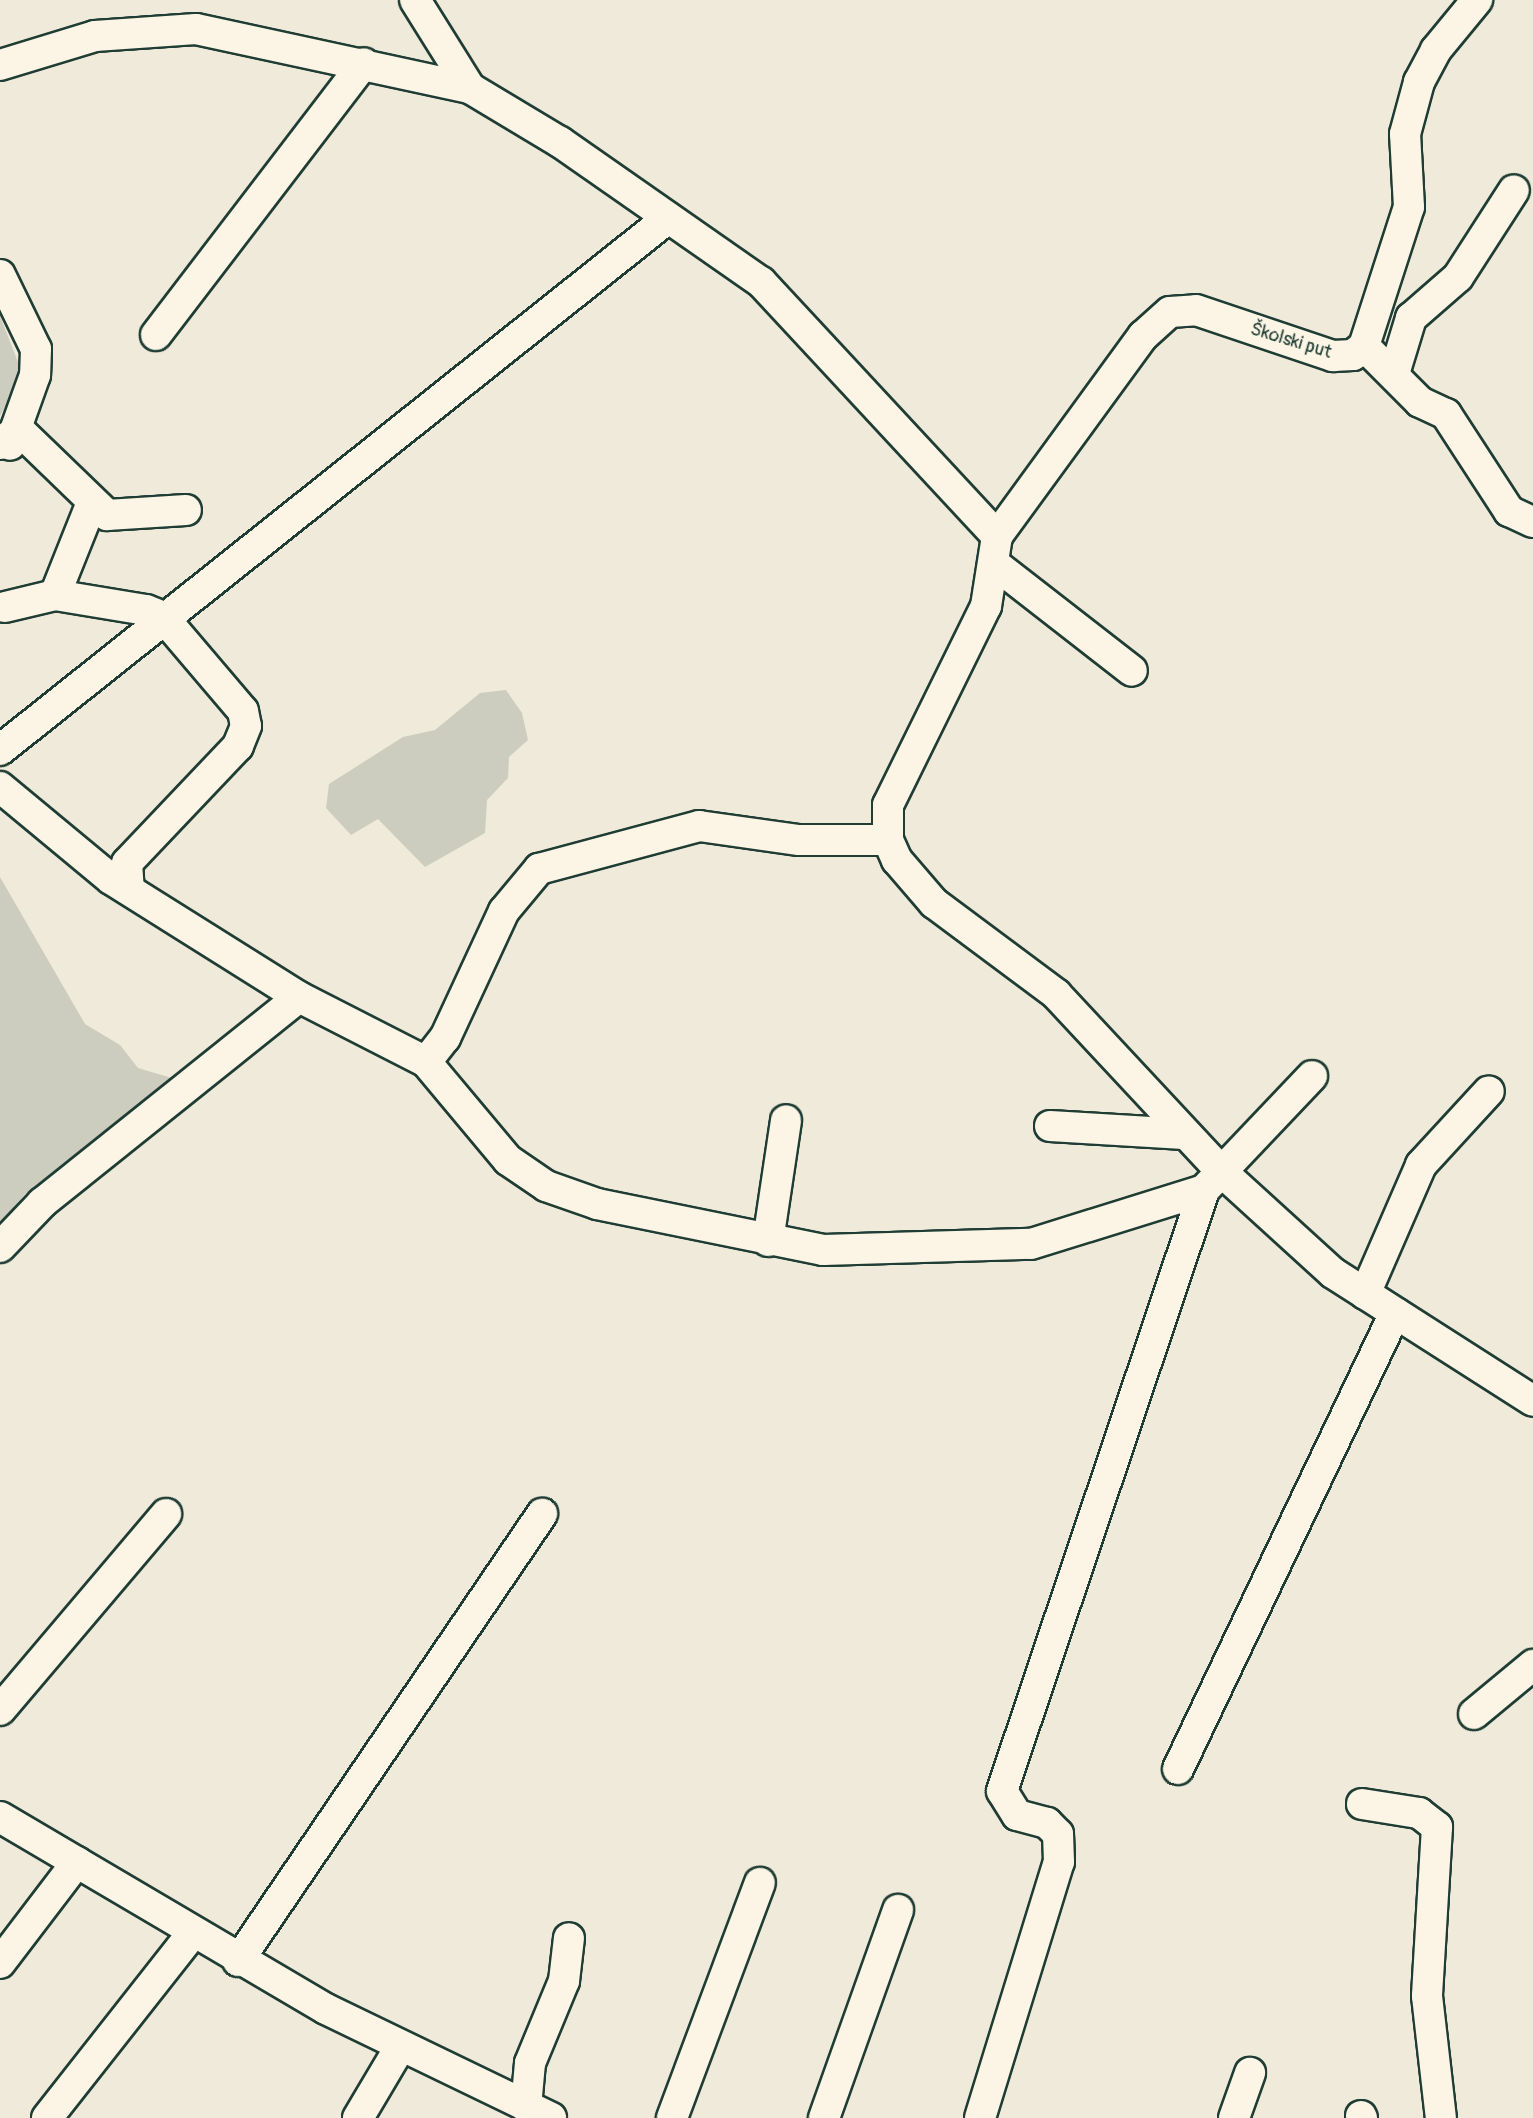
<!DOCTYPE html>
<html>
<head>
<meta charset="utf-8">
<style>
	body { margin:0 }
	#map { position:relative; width:1533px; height:2118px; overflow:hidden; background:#efeada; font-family:Pangolin,sans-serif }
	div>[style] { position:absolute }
	.green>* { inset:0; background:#cccdbf }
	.roads { filter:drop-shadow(2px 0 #1f3d34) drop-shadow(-2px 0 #1f3d34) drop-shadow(0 2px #1f3d34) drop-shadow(0 -2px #1f3d34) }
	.minor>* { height:30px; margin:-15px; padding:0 15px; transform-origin:15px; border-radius:15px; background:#fcf5e5 }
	span { translate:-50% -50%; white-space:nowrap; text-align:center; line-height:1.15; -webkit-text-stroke:5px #fcf5e5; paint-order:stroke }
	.street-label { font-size:19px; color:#1f3d34 }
</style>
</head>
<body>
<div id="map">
	<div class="green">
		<i style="clip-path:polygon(0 316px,23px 375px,0 416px)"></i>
		<i style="clip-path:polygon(506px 690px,522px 713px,528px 740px,509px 757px,508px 778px,487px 800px,485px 833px,425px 867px,378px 819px,351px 835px,326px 808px,329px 784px,403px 737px,435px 730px,480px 693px)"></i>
		<i style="clip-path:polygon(0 877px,85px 1024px,120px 1045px,138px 1068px,175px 1079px,25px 1194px,0 1224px)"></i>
	</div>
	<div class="roads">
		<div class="minor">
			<i style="left:415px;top:0;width:104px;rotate:58deg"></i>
			<i style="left:0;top:65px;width:99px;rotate:-17deg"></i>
			<i style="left:95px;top:36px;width:101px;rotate:-4deg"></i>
			<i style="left:196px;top:29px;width:280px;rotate:12.2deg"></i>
			<i style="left:470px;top:88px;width:105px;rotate:31deg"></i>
			<i style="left:560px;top:142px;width:245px;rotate:34.9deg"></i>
			<i style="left:761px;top:282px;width:347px;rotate:47.1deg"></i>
			<i style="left:997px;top:536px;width:71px;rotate:98.9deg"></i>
			<i style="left:986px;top:606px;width:222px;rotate:116.2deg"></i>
			<i style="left:888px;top:805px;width:35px;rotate:90deg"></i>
			<i style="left:888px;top:840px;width:22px;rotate:66deg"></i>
			<i style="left:897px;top:860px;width:57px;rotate:49.3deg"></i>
			<i style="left:934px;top:903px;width:152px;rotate:36.7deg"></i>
			<i style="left:1056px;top:994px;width:243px;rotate:47deg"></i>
			<i style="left:1222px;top:1172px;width:150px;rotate:42.3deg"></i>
			<i style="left:1333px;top:1273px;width:237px;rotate:32.6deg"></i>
			<i style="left:0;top:275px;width:82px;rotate:64.1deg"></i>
			<i style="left:36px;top:349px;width:26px;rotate:92deg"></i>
			<i style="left:35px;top:375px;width:74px;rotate:109.7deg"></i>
			<i style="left:156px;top:335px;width:342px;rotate:-52.6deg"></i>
			<i style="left:1364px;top:346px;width:79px;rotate:45deg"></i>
			<i style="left:1420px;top:402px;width:29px;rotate:25deg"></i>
			<i style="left:1446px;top:414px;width:116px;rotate:57deg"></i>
			<i style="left:1509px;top:511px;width:26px;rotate:25deg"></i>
			<i style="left:1394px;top:374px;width:59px;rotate:-73.1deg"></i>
			<i style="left:1411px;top:318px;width:62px;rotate:-41.1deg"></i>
			<i style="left:1458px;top:277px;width:103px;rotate:-57.2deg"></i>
			<i style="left:0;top:444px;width:23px;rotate:-40deg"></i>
			<i style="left:18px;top:429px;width:124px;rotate:44deg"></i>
			<i style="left:107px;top:515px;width:79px;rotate:-3.6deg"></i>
			<i style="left:997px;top:536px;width:248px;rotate:-53.9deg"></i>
			<i style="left:1143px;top:336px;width:36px;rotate:-42deg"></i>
			<i style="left:1170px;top:312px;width:26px;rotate:-4deg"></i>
			<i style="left:1196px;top:310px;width:145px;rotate:18.6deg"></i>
			<i style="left:1333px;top:356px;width:20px;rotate:-3deg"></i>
			<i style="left:1353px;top:355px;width:14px;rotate:-39deg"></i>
			<i style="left:1364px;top:346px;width:146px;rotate:-72.1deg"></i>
			<i style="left:1409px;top:207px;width:73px;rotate:-93.1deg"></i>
			<i style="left:1405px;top:134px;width:54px;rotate:-74.9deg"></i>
			<i style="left:1419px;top:82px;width:36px;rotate:-62deg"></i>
			<i style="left:1436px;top:50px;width:65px;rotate:-50.6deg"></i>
			<i style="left:996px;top:565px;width:172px;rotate:37.9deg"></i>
			<i style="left:55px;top:595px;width:97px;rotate:-68.2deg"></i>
			<i style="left:5px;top:607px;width:51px;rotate:-13.5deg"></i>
			<i style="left:55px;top:595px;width:92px;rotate:9.4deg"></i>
			<i style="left:146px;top:610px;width:18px;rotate:22deg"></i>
			<i style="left:163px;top:617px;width:123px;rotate:49.6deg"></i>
			<i style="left:243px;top:711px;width:15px;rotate:79deg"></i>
			<i style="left:246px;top:726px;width:22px;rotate:112deg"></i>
			<i style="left:238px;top:746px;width:161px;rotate:133.5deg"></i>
			<i style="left:127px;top:863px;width:26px;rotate:86deg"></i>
			<i style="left:0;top:750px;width:854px;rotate:-38.53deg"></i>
			<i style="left:0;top:787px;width:144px;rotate:39.7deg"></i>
			<i style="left:111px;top:879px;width:222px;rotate:32.1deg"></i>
			<i style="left:426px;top:1062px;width:31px;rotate:-52deg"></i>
			<i style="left:445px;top:1038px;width:140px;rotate:-65.1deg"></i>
			<i style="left:504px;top:911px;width:55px;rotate:-50.2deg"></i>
			<i style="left:539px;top:869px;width:166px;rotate:-15deg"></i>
			<i style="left:699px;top:826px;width:101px;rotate:8deg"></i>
			<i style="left:799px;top:840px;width:89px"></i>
			<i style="left:1050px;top:1126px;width:134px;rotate:3.4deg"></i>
			<i style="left:768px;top:1241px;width:122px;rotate:-81.5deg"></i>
			<i style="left:0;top:1247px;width:61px;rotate:-46.3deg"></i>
			<i style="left:42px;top:1203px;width:329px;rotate:-38.7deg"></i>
			<i style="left:299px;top:997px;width:143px;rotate:27.1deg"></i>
			<i style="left:426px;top:1062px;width:128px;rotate:50.1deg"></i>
			<i style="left:508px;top:1160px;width:46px;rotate:34.4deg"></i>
			<i style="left:546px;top:1186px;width:54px;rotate:19.4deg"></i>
			<i style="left:597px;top:1204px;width:231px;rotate:11.5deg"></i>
			<i style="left:823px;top:1250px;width:208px;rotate:-1.7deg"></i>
			<i style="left:1031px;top:1244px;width:181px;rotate:-17.3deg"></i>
			<i style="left:1204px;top:1190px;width:157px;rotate:-46.5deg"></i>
			<i style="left:1365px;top:1294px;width:141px;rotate:-66.5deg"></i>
			<i style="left:1421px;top:1165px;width:100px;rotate:-47.4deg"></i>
			<i style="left:0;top:1710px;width:257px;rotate:-49.7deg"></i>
			<i style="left:1474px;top:1714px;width:77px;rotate:-39.7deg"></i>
			<i style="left:1178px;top:1769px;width:505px;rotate:-64.55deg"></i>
			<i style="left:1362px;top:1804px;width:58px;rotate:9deg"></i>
			<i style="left:1419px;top:1813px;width:23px;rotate:38deg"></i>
			<i style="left:1437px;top:1827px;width:169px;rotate:93.4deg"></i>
			<i style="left:1427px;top:1996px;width:123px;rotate:83.5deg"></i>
			<i style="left:0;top:1817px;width:378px;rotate:30.5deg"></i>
			<i style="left:326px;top:2009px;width:250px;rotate:25.8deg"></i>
			<i style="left:238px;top:1961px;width:541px;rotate:-55.78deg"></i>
			<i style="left:0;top:1963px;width:127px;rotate:-52.7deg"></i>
			<i style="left:526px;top:2107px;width:44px;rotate:-84.8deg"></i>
			<i style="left:530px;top:2063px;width:89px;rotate:-67.5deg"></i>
			<i style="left:564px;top:1981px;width:43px;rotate:-83.4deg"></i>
			<i style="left:1361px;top:2116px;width:2px;rotate:63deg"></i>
			<i style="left:47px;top:2118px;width:234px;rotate:-51.8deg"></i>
			<i style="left:358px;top:2118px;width:80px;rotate:-59.3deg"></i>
			<i style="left:672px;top:2118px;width:251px;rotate:-69.5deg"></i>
			<i style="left:824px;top:2118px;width:221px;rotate:-70.4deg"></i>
			<i style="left:980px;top:2118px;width:268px;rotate:-72.9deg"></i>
			<i style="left:1059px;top:1862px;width:28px;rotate:-92deg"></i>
			<i style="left:1058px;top:1834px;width:16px;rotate:-135deg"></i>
			<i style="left:1047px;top:1823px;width:31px;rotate:-165deg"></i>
			<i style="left:1017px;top:1815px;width:28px;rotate:-122deg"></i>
			<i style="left:1002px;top:1791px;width:634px;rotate:-71.42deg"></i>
			<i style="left:1234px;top:2118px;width:48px;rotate:-70.4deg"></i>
		</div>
	</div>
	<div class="street-label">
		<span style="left:1291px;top:341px;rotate:17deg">Školski put</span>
	</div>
</div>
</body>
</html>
